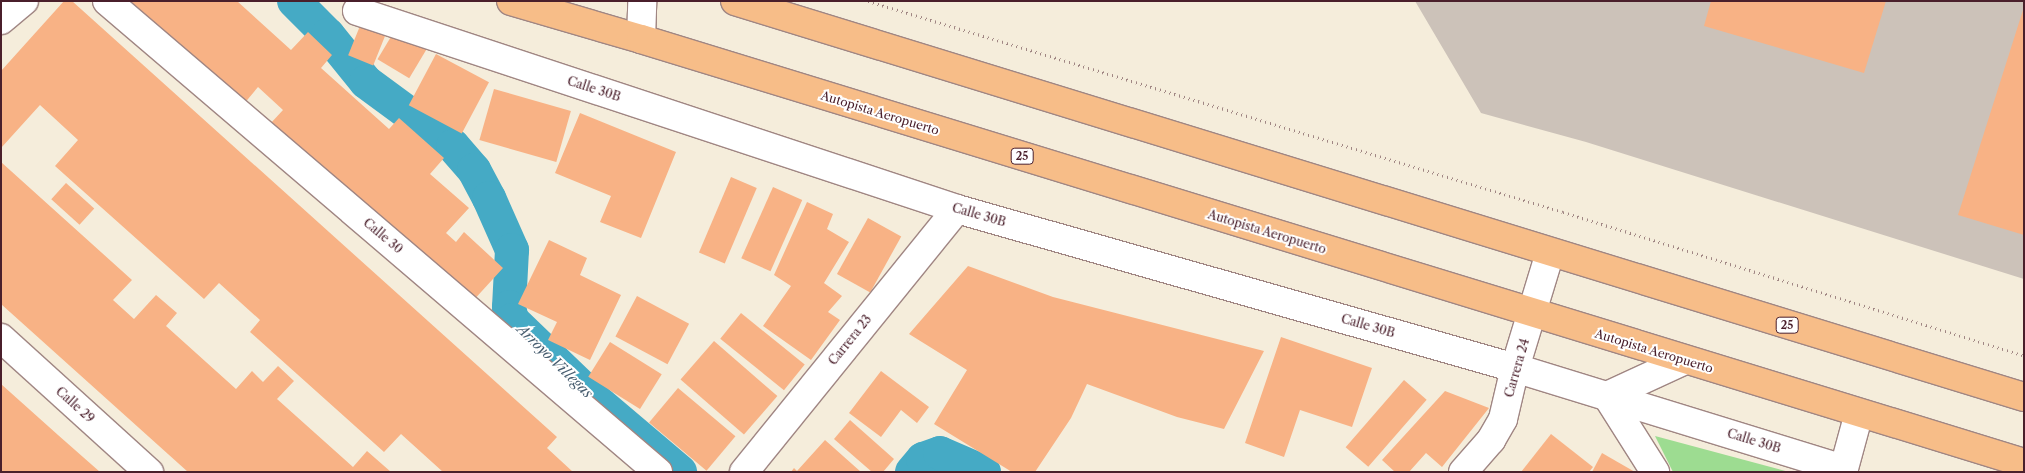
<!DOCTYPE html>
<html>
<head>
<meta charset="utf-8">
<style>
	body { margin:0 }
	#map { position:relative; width:2025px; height:473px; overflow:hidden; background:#f5eddb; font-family:"Libre Caslon Text",serif }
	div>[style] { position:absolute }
	.industrial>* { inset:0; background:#ccc2b9 }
	.green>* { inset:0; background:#9ddc91 }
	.canal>* { height:34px; margin:-17px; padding:0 17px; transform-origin:17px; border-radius:17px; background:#45aac5 }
	.building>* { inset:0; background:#f8b285; transform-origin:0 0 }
	.path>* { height:3px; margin-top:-1.5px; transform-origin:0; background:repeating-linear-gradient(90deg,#a08683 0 1px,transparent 0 5px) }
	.roads { filter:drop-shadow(1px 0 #a08683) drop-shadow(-1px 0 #a08683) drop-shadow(0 1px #a08683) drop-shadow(0 -1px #a08683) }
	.minor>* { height:28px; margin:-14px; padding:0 14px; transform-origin:14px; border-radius:14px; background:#fff }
	.highway>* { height:28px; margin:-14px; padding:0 14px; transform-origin:14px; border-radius:14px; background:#f7bd88 }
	span { translate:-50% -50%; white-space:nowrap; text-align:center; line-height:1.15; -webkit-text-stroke:4px #fff; paint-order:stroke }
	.shield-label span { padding:1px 4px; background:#fff; border:1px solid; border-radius:4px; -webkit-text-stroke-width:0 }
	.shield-label { font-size:11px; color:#4a1f2b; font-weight:700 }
	.street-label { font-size:12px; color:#4a1f2b }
	.water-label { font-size:14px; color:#485e70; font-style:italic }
	.frame { position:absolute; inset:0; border:2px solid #4a1f2b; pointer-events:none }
</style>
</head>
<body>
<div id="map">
	<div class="industrial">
		<i style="clip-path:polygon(1415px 1px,2024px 1px,2024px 279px,1586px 142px,1481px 113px)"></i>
	</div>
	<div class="green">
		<i style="clip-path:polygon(1655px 436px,1789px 472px,1673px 472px)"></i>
	</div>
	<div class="canal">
		<i style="left:294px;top:1px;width:48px;rotate:45deg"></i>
		<i style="left:328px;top:35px;width:60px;rotate:51deg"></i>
		<i style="left:366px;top:82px;width:108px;rotate:36.3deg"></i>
		<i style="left:453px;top:146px;width:32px;rotate:49deg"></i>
		<i style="left:474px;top:170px;width:32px;rotate:62deg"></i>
		<i style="left:489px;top:198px;width:57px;rotate:66.1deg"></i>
		<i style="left:512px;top:250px;width:57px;rotate:93deg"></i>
		<i style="left:509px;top:307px;width:13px;rotate:77deg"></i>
		<i style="left:512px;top:320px;width:114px;rotate:43.9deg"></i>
		<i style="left:594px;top:399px;width:113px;rotate:40.3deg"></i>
		<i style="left:912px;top:472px;width:17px;rotate:-50deg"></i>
		<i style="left:923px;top:459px;width:18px;rotate:-19deg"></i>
		<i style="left:940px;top:453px;width:48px;rotate:23.4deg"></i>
	</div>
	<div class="building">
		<i style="clip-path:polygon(64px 1px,72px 1px,557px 437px,547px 448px,573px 472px,443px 472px,401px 434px,384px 452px,250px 332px,260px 320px,219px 283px,204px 299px,55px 166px,78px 140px,40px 105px,1px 148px,1px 71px)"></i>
		<i style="clip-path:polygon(128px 1px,237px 1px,291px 50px,308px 32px,332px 55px,321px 68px,389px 129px,399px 118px,444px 158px,430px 174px,469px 208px,446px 233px,456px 242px,464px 232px,503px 268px,471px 303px,270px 124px,283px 110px,258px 87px,243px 105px)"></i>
		<i style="clip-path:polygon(1711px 1px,1886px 1px,1864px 73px,1704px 26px)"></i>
		<i style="clip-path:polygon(2023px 10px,2024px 10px,2024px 235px,1958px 215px)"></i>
		<i style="left:362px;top:21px;width:27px;height:37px;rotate:22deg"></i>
		<i style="left:395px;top:30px;width:37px;height:34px;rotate:31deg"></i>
		<i style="left:436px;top:54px;width:60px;height:58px;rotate:28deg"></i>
		<i style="left:494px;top:89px;width:80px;height:53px;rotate:16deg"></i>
		<i style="clip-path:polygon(580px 113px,676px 152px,641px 238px,600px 222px,611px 196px,555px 173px)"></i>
		<i style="clip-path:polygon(1px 162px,132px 280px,113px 300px,134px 319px,156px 295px,177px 313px,166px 326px,236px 389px,252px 371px,263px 382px,278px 366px,294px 381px,277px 399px,353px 467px,367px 451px,391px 472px,188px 472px,1px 304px)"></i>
		<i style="left:731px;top:177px;width:28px;height:82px;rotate:23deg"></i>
		<i style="left:66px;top:183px;width:38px;height:22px;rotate:42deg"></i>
		<i style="left:773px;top:187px;width:32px;height:78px;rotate:24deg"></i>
		<i style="clip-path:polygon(807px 202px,833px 214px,827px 229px,849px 242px,824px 283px,842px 296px,828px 312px,840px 320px,811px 360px,763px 326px,791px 286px,774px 275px)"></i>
		<i style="left:868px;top:218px;width:38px;height:64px;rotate:29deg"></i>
		<i style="clip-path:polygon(549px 240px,587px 258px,580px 275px,621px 295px,590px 360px,548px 340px,557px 322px,518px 304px)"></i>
		<i style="clip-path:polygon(968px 266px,1053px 297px,1264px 351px,1224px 429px,1177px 417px,1087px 384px,1071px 418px,1035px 472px,1012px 472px,934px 424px,967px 370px,909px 334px)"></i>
		<i style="left:637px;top:296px;width:59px;height:46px;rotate:28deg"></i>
		<i style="left:741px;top:313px;width:82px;height:33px;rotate:39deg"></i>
		<i style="clip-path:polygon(1281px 337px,1372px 368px,1352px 427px,1300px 410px,1284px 457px,1245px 443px)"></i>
		<i style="left:714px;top:341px;width:84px;height:51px;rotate:41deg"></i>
		<i style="left:610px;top:342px;width:61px;height:41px;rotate:32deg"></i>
		<i style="clip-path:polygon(881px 371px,929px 407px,917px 423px,901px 410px,881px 437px,849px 413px)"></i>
		<i style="left:1404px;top:380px;width:30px;height:89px;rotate:41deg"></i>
		<i style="clip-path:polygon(1px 384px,58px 435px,100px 472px,1px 472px)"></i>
		<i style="left:678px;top:388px;width:75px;height:45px;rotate:40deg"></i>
		<i style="clip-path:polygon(1445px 391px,1489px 408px,1442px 467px,1426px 453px,1409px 472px,1395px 472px,1382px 460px)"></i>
		<i style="clip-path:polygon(850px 420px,894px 459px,883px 472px,872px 472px,834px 439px)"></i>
		<i style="clip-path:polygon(1551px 434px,1593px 467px,1589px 472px,1521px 472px)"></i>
		<i style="clip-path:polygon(825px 440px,861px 472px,791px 472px,794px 468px,797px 471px)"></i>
		<i style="clip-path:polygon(1602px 453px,1635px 472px,1592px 472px)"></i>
	</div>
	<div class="path">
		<i style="left:868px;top:1px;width:726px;rotate:16.89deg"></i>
		<i style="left:1563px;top:212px;width:483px;rotate:17.3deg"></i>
	</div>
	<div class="roads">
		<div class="minor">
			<i style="left:107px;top:1px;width:725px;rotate:40.52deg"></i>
			<i style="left:357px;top:11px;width:632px;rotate:18.26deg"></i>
			<i style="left:957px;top:209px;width:580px;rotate:15.9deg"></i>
			<i style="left:1515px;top:368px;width:344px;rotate:17.1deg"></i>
			<i style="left:1px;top:20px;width:30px;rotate:-40deg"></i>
			<i style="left:641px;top:39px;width:38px;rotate:-88deg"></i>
			<i style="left:1px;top:338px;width:200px;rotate:42.2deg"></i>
			<i style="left:1607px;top:396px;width:90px;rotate:57.7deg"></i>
			<i style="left:1607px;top:396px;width:86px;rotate:-24.8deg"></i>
			<i style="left:744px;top:472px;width:338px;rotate:-51deg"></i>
			<i style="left:1463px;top:472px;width:43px;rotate:-48.8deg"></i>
			<i style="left:1491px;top:440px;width:24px;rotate:-60deg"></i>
			<i style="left:1503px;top:419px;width:52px;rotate:-76.8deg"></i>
			<i style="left:1515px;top:368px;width:120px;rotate:-73.1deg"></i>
			<i style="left:1843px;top:472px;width:61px;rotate:-74.8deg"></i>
		</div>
		<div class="highway">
			<i style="left:511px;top:1px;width:135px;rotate:16.3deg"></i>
			<i style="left:641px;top:39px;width:1447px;rotate:17.04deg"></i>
			<i style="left:735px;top:1px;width:1348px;rotate:17.08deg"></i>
		</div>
	</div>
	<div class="shield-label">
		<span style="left:1022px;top:156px">25</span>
		<span style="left:1787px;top:325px">25</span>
	</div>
	<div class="street-label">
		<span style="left:594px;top:89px;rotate:18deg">Calle 30B</span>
		<span style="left:880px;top:113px;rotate:17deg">Autopista Aeropuerto</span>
		<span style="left:979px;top:215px;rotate:16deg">Calle 30B</span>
		<span style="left:1267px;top:232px;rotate:17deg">Autopista Aeropuerto</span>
		<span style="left:383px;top:236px;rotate:40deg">Calle 30</span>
		<span style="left:1368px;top:326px;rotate:16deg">Calle 30B</span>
		<span style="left:850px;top:340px;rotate:-51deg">Carrera 23</span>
		<span style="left:1654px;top:351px;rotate:17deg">Autopista Aeropuerto</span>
		<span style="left:1517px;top:368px;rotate:-74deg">Carrera 24</span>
		<span style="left:75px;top:405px;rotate:42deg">Calle 29</span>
		<span style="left:1754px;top:441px;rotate:17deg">Calle 30B</span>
	</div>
	<div class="water-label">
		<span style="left:555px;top:361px;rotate:44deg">Arroyo Villegas</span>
	</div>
	<div class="frame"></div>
</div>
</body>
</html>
